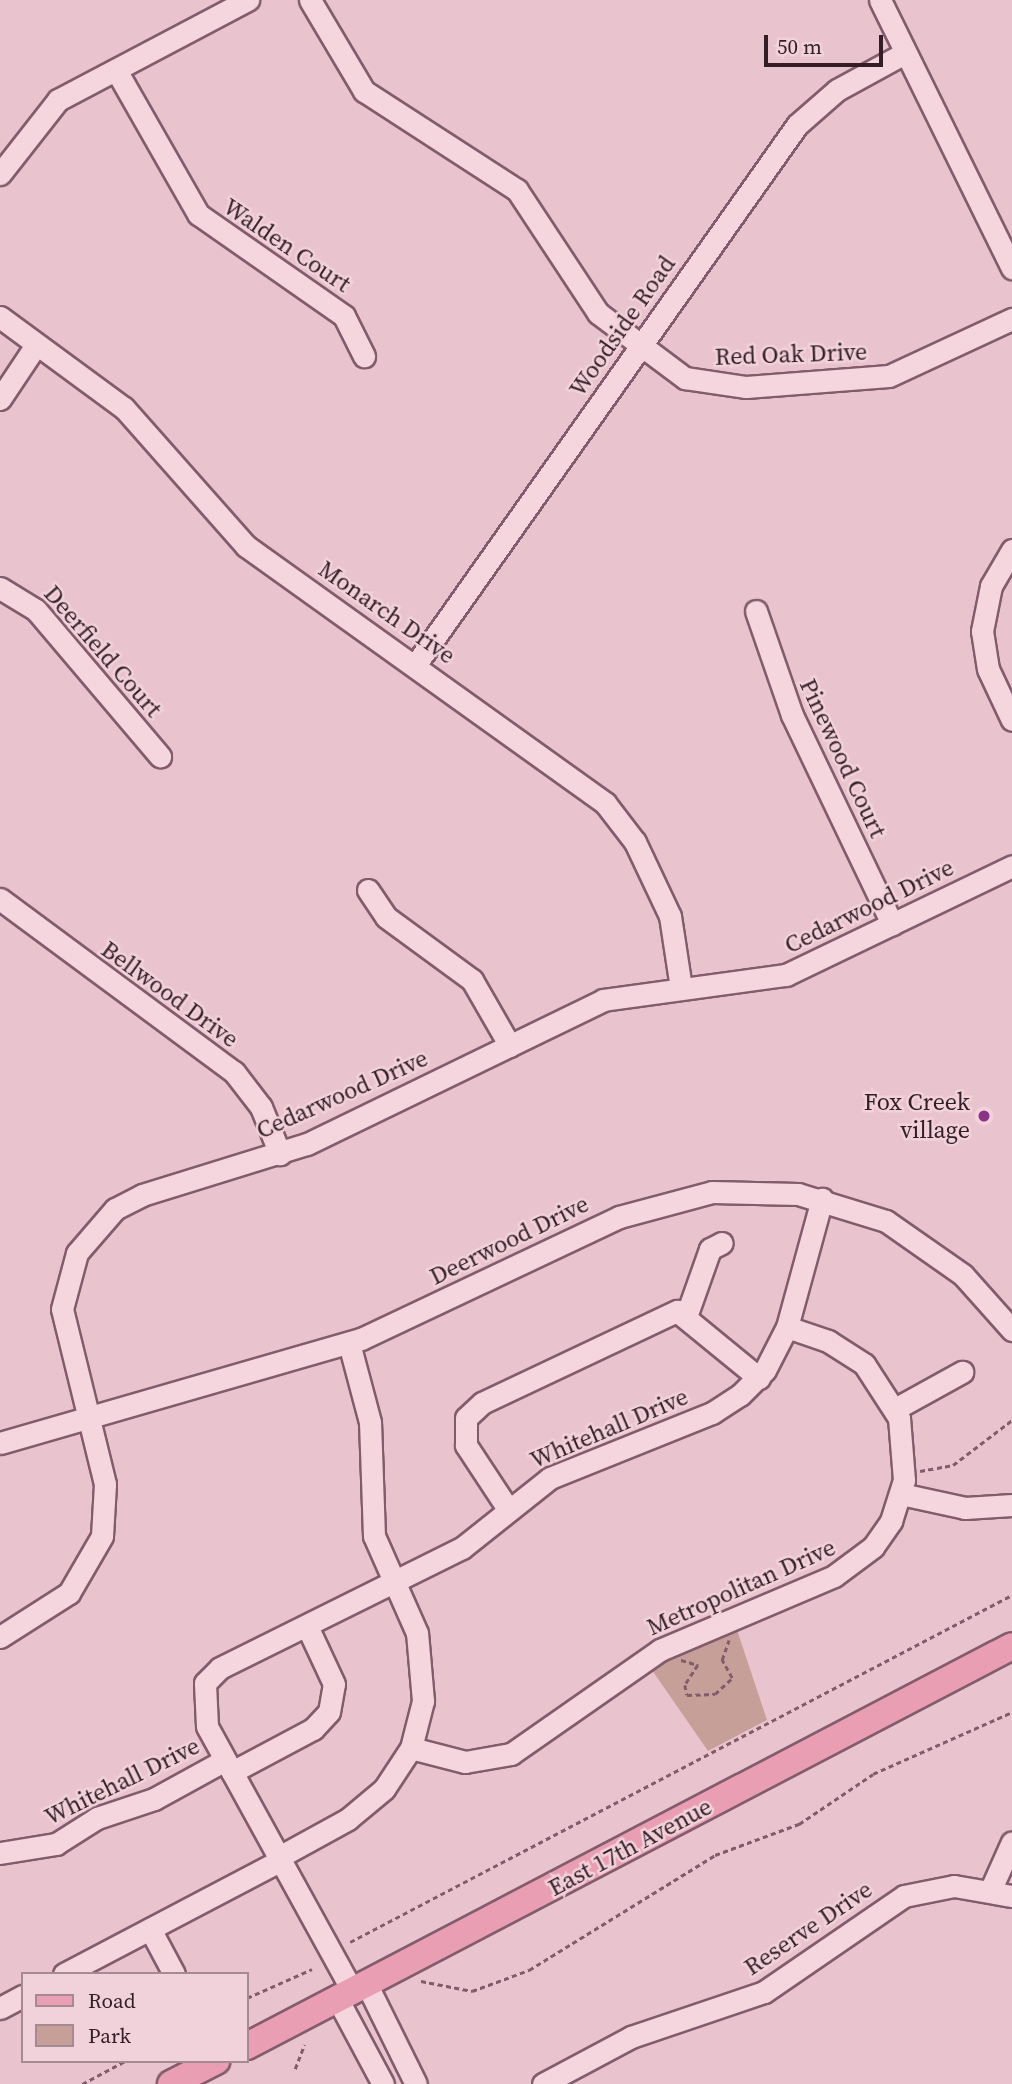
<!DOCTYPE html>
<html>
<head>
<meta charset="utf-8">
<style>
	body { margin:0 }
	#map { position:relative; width:1012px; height:2084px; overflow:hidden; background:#e9c3cd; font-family:"Source Serif 4",serif }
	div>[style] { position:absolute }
	.green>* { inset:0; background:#c6a098 }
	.path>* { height:2.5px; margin-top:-1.25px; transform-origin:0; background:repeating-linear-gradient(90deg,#825c6c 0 5px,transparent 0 8.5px) }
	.roads { filter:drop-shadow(2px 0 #825c6c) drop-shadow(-2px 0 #825c6c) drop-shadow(0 2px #825c6c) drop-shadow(0 -2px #825c6c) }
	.minor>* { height:21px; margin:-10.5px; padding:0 10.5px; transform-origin:10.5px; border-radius:10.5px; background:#f5d6de }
	.major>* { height:26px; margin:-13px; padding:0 13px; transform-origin:13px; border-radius:13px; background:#ea9eb3 }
	.dots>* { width:19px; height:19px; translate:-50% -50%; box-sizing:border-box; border:4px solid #f2d2da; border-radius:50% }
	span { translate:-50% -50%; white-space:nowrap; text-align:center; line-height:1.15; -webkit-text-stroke:5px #f2d2da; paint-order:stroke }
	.street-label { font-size:24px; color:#331e28 }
	.poi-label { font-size:24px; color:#331e28 }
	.right { translate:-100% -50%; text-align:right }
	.legend { position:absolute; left:21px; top:1972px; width:228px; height:91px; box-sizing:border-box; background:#f2d2da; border:2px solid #a68a93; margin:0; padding:9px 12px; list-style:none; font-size:21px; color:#331e28 }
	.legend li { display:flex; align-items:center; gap:14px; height:35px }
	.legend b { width:35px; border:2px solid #a68a93 }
	.scale { position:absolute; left:764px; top:35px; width:119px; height:32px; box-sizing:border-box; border:4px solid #331e28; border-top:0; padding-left:9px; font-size:21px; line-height:24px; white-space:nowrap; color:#331e28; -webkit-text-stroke:5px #f2d2da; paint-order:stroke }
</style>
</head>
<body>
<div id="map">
	<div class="green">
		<i style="clip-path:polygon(732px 1615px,767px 1720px,708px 1751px,645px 1660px)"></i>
	</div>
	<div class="path">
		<i style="left:920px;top:1471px;width:34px;rotate:-10deg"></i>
		<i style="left:953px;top:1465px;width:74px;rotate:-37.3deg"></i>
		<i style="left:681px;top:1660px;width:18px;rotate:16deg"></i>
		<i style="left:698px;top:1665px;width:24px;rotate:123deg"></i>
		<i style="left:685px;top:1685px;width:10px;rotate:79deg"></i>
		<i style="left:687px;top:1695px;width:28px;rotate:-2deg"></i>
		<i style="left:715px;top:1694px;width:23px;rotate:-43deg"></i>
		<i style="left:732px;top:1678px;width:21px;rotate:-119deg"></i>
		<i style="left:722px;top:1660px;width:21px;rotate:-71deg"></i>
		<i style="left:350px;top:1942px;width:747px;rotate:-27.66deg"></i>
		<i style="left:421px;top:1981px;width:52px;rotate:11.1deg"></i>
		<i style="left:472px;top:1991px;width:61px;rotate:-20.2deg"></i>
		<i style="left:529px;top:1970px;width:219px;rotate:-31.7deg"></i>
		<i style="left:715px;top:1855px;width:90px;rotate:-20.3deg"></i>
		<i style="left:799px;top:1824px;width:89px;rotate:-34deg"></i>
		<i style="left:873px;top:1774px;width:152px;rotate:-24deg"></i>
		<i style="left:247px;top:1998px;width:71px;rotate:-24deg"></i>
		<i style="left:295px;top:2069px;width:26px;rotate:-69deg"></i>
		<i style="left:82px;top:2084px;width:49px;rotate:-28.1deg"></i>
	</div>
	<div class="roads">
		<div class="minor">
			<i style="left:310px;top:0;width:106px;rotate:59.3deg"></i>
			<i style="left:364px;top:91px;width:182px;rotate:32.9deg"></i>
			<i style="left:517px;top:190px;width:147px;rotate:56.6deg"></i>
			<i style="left:598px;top:313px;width:109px;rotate:36.8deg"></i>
			<i style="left:685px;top:378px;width:62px;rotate:8.4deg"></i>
			<i style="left:746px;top:387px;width:143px;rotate:-4.4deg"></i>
			<i style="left:889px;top:376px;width:136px;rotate:-24.9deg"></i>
			<i style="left:880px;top:0;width:299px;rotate:63.8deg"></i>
			<i style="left:116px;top:70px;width:166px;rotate:60.3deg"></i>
			<i style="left:198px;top:214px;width:178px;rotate:34.9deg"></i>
			<i style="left:344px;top:316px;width:45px;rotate:63.4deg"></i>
			<i style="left:0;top:174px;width:94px;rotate:-51.9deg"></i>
			<i style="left:58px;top:100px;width:215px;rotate:-27.8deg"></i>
			<i style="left:0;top:317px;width:154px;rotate:36.3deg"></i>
			<i style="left:124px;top:408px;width:184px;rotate:48.5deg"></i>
			<i style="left:246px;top:546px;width:442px;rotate:35.6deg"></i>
			<i style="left:605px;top:803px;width:49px;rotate:52.4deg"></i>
			<i style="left:635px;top:842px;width:82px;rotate:64.7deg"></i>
			<i style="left:670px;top:916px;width:73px;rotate:81.3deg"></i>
			<i style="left:0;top:399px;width:65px;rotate:-56.3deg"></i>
			<i style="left:1012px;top:550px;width:42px;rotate:120.3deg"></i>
			<i style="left:991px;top:586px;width:46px;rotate:101.3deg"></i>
			<i style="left:982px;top:631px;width:38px;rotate:81deg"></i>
			<i style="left:988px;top:669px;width:56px;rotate:64.8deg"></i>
			<i style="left:0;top:588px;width:42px;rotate:31.4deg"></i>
			<i style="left:36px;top:610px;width:192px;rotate:49.7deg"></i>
			<i style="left:756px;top:611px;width:110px;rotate:70.9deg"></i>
			<i style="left:792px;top:715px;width:232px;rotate:64.4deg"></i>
			<i style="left:416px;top:664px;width:660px;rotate:-54.74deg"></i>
			<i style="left:797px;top:125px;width:53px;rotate:-41.2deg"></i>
			<i style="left:837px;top:90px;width:77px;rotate:-28.6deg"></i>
			<i style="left:368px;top:890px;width:32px;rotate:56deg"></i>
			<i style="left:386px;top:917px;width:107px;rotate:36.2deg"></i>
			<i style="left:472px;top:980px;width:76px;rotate:60.1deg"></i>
			<i style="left:0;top:899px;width:291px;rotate:36.5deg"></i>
			<i style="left:234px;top:1072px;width:44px;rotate:52.4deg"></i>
			<i style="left:261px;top:1107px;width:51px;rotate:68deg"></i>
			<i style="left:687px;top:1314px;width:69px;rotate:-70.5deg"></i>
			<i style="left:710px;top:1249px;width:13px;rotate:-27deg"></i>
			<i style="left:895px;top:1409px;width:77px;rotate:-28.9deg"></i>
			<i style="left:0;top:1443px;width:376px;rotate:-16.1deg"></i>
			<i style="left:361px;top:1339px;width:285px;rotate:-25.3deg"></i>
			<i style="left:619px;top:1217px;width:96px;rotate:-15deg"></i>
			<i style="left:712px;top:1192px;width:86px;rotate:1.3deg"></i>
			<i style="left:798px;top:1194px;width:92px;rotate:17.1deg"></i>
			<i style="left:886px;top:1221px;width:94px;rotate:35deg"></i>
			<i style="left:963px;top:1275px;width:74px;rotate:48.3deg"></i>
			<i style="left:901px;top:1494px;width:66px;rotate:12.3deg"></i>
			<i style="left:965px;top:1508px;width:47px;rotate:-3.7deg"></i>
			<i style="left:508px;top:1509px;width:77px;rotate:-123.3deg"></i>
			<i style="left:466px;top:1445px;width:27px;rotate:-90deg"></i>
			<i style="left:466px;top:1418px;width:22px;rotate:-43deg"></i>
			<i style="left:482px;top:1403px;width:216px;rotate:-25.3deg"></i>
			<i style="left:677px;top:1311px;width:106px;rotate:39.3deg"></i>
			<i style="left:0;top:1637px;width:82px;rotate:-32.5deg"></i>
			<i style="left:69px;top:1593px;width:66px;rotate:-59.9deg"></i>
			<i style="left:102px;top:1536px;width:52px;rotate:-86.7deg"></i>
			<i style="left:105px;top:1484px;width:180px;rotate:-103.8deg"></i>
			<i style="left:62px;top:1309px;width:58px;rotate:-75deg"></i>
			<i style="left:77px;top:1253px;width:58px;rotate:-49.2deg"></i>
			<i style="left:115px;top:1209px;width:30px;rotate:-27deg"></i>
			<i style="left:142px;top:1195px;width:173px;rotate:-17.2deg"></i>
			<i style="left:307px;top:1144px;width:329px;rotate:-25.9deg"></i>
			<i style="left:603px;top:1000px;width:185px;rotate:-7.8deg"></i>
			<i style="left:786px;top:975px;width:251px;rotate:-25.7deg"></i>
			<i style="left:411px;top:1748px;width:56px;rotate:14.5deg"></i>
			<i style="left:465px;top:1762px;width:47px;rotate:-9.9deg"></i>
			<i style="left:511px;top:1754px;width:182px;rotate:-34.9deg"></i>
			<i style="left:660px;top:1650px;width:189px;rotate:-23deg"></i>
			<i style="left:834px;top:1576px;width:49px;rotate:-36.6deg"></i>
			<i style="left:873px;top:1547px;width:32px;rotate:-55deg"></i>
			<i style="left:891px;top:1521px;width:43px;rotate:-72.4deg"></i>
			<i style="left:904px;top:1480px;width:62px;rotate:-94.6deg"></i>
			<i style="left:899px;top:1418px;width:64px;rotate:-122.9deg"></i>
			<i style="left:864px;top:1364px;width:43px;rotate:-147.4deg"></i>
			<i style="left:828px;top:1341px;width:43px;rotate:-161.1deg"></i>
			<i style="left:232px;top:1772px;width:92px;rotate:-28deg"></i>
			<i style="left:313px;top:1729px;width:23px;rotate:-47deg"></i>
			<i style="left:329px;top:1712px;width:28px;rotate:-80deg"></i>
			<i style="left:334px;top:1684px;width:64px;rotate:-115deg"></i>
			<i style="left:0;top:1853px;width:57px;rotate:-9.1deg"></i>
			<i style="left:56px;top:1844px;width:49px;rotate:-32.4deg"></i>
			<i style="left:97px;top:1818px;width:60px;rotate:-18.4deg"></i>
			<i style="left:154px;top:1799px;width:81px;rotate:-28.8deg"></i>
			<i style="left:279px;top:1857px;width:79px;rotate:-28.8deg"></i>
			<i style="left:348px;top:1819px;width:47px;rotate:-39.8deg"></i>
			<i style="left:384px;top:1789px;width:49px;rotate:-56.6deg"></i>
			<i style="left:411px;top:1748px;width:49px;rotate:-75.7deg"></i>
			<i style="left:423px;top:1701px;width:68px;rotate:-95deg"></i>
			<i style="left:417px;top:1633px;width:106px;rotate:-113.9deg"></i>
			<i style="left:374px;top:1536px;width:114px;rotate:-92deg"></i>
			<i style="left:370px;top:1422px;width:82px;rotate:-104.9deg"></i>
			<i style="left:991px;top:1889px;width:51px;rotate:-65.9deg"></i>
			<i style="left:150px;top:1929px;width:51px;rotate:61.9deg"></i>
			<i style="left:64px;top:1974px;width:245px;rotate:-27.7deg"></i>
			<i style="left:367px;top:1985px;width:110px;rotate:63.7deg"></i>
			<i style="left:353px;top:1992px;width:303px;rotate:-118.8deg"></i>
			<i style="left:207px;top:1726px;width:43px;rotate:-92.7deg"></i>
			<i style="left:205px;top:1683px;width:21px;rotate:-45deg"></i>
			<i style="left:220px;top:1668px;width:270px;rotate:-26.4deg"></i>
			<i style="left:462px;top:1548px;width:112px;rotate:-38.5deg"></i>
			<i style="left:550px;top:1478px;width:175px;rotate:-21.9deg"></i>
			<i style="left:712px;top:1413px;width:33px;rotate:-33deg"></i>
			<i style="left:740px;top:1395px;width:35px;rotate:-45deg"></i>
			<i style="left:765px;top:1370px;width:48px;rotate:-62.9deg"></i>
			<i style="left:787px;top:1327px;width:133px;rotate:-74.7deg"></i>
			<i style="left:338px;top:2000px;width:95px;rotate:61.8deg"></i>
			<i style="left:0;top:2008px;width:26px;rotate:-28deg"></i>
			<i style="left:543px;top:2084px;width:100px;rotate:-28.1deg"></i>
			<i style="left:631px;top:2037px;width:140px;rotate:-18.7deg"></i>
			<i style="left:764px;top:1992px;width:170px;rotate:-34.4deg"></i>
			<i style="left:904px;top:1896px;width:51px;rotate:-11.3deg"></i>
			<i style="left:954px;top:1886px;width:59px;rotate:9.8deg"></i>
		</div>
		<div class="major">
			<i style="left:247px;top:2046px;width:863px;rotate:-27.6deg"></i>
			<i style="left:171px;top:2084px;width:51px;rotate:-27.1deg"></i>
		</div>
	</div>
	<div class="dots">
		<i style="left:984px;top:1116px;background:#8b3188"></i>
	</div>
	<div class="street-label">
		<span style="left:287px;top:245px;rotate:34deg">Walden Court</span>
		<span style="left:622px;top:326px;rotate:-55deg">Woodside Road</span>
		<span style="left:791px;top:354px;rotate:-2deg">Red Oak Drive</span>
		<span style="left:387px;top:612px;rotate:35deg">Monarch Drive</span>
		<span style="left:103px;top:651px;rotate:49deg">Deerfield Court</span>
		<span style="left:843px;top:758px;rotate:65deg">Pinewood Court</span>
		<span style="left:869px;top:906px;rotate:-26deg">Cedarwood Drive</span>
		<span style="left:170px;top:994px;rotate:36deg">Bellwood Drive</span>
		<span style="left:342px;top:1094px;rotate:-24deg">Cedarwood Drive</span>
		<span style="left:509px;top:1240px;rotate:-26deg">Deerwood Drive</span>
		<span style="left:609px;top:1428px;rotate:-23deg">Whitehall Drive</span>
		<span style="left:741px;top:1587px;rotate:-24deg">Metropolitan Drive</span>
		<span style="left:122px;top:1781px;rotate:-26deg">Whitehall Drive</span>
		<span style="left:630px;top:1847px;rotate:-28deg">East 17th Avenue</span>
		<span style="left:808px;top:1928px;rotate:-34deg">Reserve Drive</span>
	</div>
	<div class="poi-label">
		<span class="right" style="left:970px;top:1116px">Fox Creek<br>village</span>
	</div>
	<ul class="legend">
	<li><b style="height:9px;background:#ea9eb3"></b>Road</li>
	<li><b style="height:19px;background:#c6a098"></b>Park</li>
	</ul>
	<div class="scale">50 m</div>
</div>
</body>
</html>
